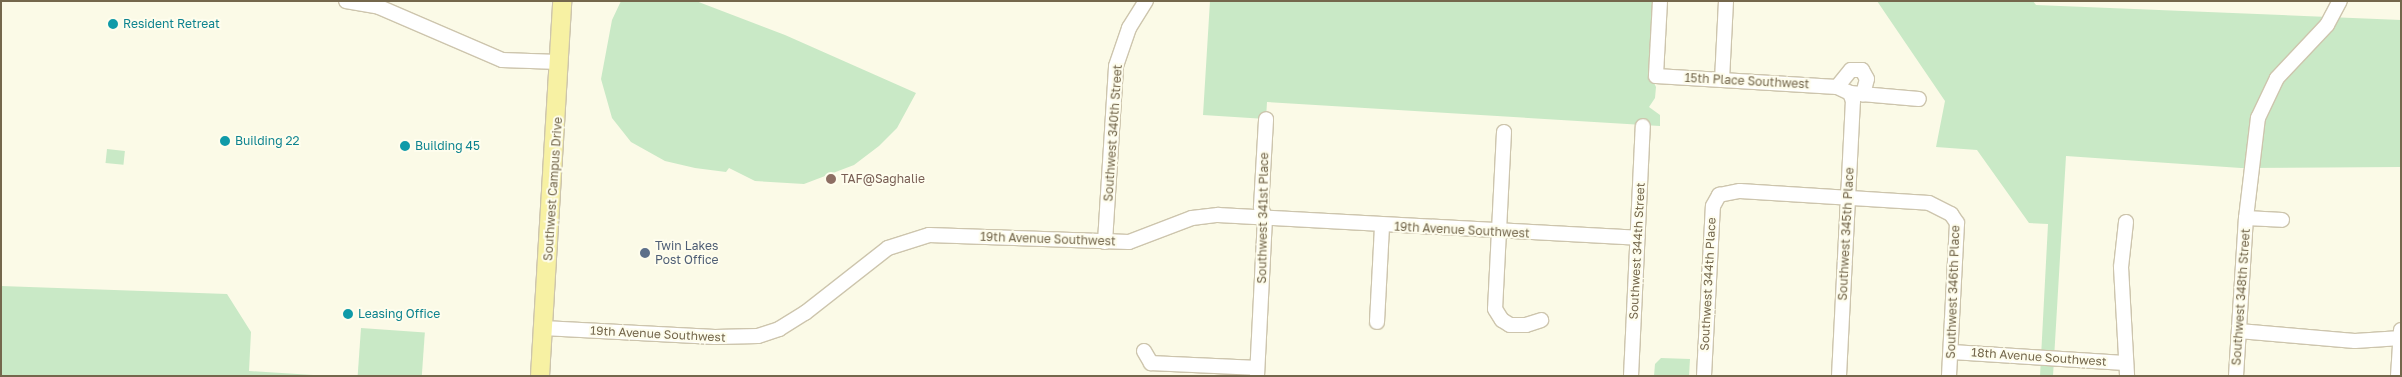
<!DOCTYPE html>
<html>
<head>
<meta charset="utf-8">
<style>
	body { margin:0 }
	#map { position:relative; width:2402px; height:377px; overflow:hidden; background:#fbfae7; font-family:"Golos Text",sans-serif }
	div>[style] { position:absolute }
	.green>* { inset:0; background:#c9e9c6; transform-origin:0 0 }
	.roads { filter:drop-shadow(1px 0 #cdc5ad) drop-shadow(-1px 0 #cdc5ad) drop-shadow(0 1px #cdc5ad) drop-shadow(0 -1px #cdc5ad) }
	.minor>* { height:14px; margin:-7px; padding:0 7px; transform-origin:7px; border-radius:7px; background:#fff }
	.major>* { height:18px; margin:-9px; padding:0 9px; transform-origin:9px; border-radius:9px; background:#f7f1a3 }
	.dots>* { width:14px; height:14px; translate:-50% -50%; box-sizing:border-box; border:2px solid #fefded; border-radius:50% }
	span { translate:-50% -50%; white-space:nowrap; text-align:center; line-height:1.15; -webkit-text-stroke:4px #fefded; paint-order:stroke }
	.culture-label { font-size:12px; color:#0d838f }
	.left { translate:0 -50%; text-align:left }
	.street-label { font-size:12px; color:#74674c }
	.education-label { font-size:12px; color:#785e54 }
	.service-label { font-size:12px; color:#4e5e75 }
	.frame { position:absolute; inset:0; border:2px solid #74674c; pointer-events:none }
</style>
</head>
<body>
<div id="map">
	<div class="green">
		<i style="clip-path:polygon(621px 1px,696px 1px,785px 35px,916px 93px,897px 128px,879px 146px,854px 165px,804px 184px,755px 181px,729px 168px,726px 172px,695px 168px,665px 161px,631px 142px,612px 118px,601px 79px,612px 20px)"></i>
		<i style="clip-path:polygon(1210px 1px,1654px 1px,1650px 74px,1656px 87px,1655px 98px,1649px 107px,1660px 115px,1660px 126px,1267px 102px,1266px 119px,1203px 115px)"></i>
		<i style="clip-path:polygon(1877px 1px,2033px 1px,2036px 5px,2401px 20px,2401px 167px,2241px 168px,2066px 156px,2053px 376px,2040px 376px,2048px 224px,2029px 223px,1977px 150px,1936px 147px,1945px 101px)"></i>
		<i style="left:107px;top:149px;width:18px;height:14px;rotate:6deg"></i>
		<i style="clip-path:polygon(1px 286px,227px 294px,251px 332px,249px 371px,329px 376px,1px 376px)"></i>
		<i style="left:361px;top:328px;width:64px;height:48px;rotate:4deg"></i>
		<i style="clip-path:polygon(1661px 358px,1690px 359px,1689px 376px,1654px 376px,1655px 364px)"></i>
	</div>
	<div class="roads">
		<div class="minor">
			<i style="left:346px;top:1px;width:34px;rotate:10deg"></i>
			<i style="left:379px;top:7px;width:134px;rotate:23.3deg"></i>
			<i style="left:502px;top:60px;width:57px;rotate:2deg"></i>
			<i style="left:1660px;top:1px;width:75px;rotate:93.1deg"></i>
			<i style="left:1656px;top:76px;width:181px;rotate:3.5deg"></i>
			<i style="left:1837px;top:87px;width:14px;rotate:25deg"></i>
			<i style="left:1850px;top:93px;width:69px;rotate:5deg"></i>
			<i style="left:1722px;top:80px;width:79px;rotate:-87.1deg"></i>
			<i style="left:1837px;top:87px;width:22px;rotate:-51deg"></i>
			<i style="left:1851px;top:70px;width:11px"></i>
			<i style="left:1862px;top:70px;width:10px;rotate:61deg"></i>
			<i style="left:1867px;top:79px;width:16px;rotate:105deg"></i>
			<i style="left:1504px;top:132px;width:177px;rotate:92.9deg"></i>
			<i style="left:1495px;top:309px;width:13px;rotate:58deg"></i>
			<i style="left:1502px;top:320px;width:9px;rotate:32deg"></i>
			<i style="left:1510px;top:325px;width:16px"></i>
			<i style="left:1526px;top:325px;width:16px;rotate:-18deg"></i>
			<i style="left:2246px;top:218px;width:36px;rotate:3deg"></i>
			<i style="left:2126px;top:222px;width:45px;rotate:96.3deg"></i>
			<i style="left:2121px;top:267px;width:109px;rotate:86.8deg"></i>
			<i style="left:1105px;top:242px;width:176px;rotate:-86.4deg"></i>
			<i style="left:1116px;top:66px;width:40px;rotate:-71.1deg"></i>
			<i style="left:1129px;top:28px;width:32px;rotate:-58deg"></i>
			<i style="left:1377px;top:322px;width:96px;rotate:-87deg"></i>
			<i style="left:543px;top:328px;width:172px;rotate:3deg"></i>
			<i style="left:715px;top:337px;width:43px;rotate:-1.3deg"></i>
			<i style="left:758px;top:336px;width:22px;rotate:-18deg"></i>
			<i style="left:779px;top:329px;width:31px;rotate:-32deg"></i>
			<i style="left:805px;top:313px;width:105px;rotate:-38.1deg"></i>
			<i style="left:888px;top:248px;width:43px;rotate:-17.6deg"></i>
			<i style="left:929px;top:235px;width:200px;rotate:2deg"></i>
			<i style="left:1129px;top:242px;width:67px;rotate:-20.9deg"></i>
			<i style="left:1192px;top:218px;width:26px;rotate:-7deg"></i>
			<i style="left:1218px;top:215px;width:420px;rotate:3.1deg"></i>
			<i style="left:2239px;top:331px;width:116px;rotate:4.9deg"></i>
			<i style="left:2355px;top:341px;width:46px;rotate:-3.7deg"></i>
			<i style="left:1144px;top:351px;width:14px;rotate:60deg"></i>
			<i style="left:1151px;top:363px;width:106px;rotate:2.7deg"></i>
			<i style="left:1951px;top:352px;width:175px;rotate:3.6deg"></i>
			<i style="left:1257px;top:376px;width:159px;rotate:-87.1deg"></i>
			<i style="left:1265px;top:217px;width:11px;rotate:-112deg"></i>
			<i style="left:1261px;top:207px;width:88px;rotate:-86.7deg"></i>
			<i style="left:1631px;top:376px;width:250px;rotate:-87.3deg"></i>
			<i style="left:1704px;top:376px;width:170px;rotate:-87deg"></i>
			<i style="left:1713px;top:206px;width:13px;rotate:-61deg"></i>
			<i style="left:1719px;top:195px;width:21px;rotate:-11deg"></i>
			<i style="left:1740px;top:191px;width:189px;rotate:3.6deg"></i>
			<i style="left:1929px;top:203px;width:25px;rotate:27deg"></i>
			<i style="left:1951px;top:214px;width:11px;rotate:56deg"></i>
			<i style="left:1957px;top:223px;width:153px;rotate:93deg"></i>
			<i style="left:1839px;top:376px;width:275px;rotate:-87.1deg"></i>
			<i style="left:1853px;top:101px;width:9px;rotate:-111deg"></i>
			<i style="left:2236px;top:376px;width:158px;rotate:-86.4deg"></i>
			<i style="left:2246px;top:218px;width:101px;rotate:-83.2deg"></i>
			<i style="left:2258px;top:118px;width:44px;rotate:-64.6deg"></i>
			<i style="left:2277px;top:78px;width:73px;rotate:-46.7deg"></i>
			<i style="left:2327px;top:25px;width:27px;rotate:-62deg"></i>
			<i style="left:2398px;top:376px;width:46px;rotate:-86.3deg"></i>
		</div>
		<div class="major">
			<i style="left:540px;top:376px;width:376px;rotate:-86.6deg"></i>
		</div>
	</div>
	<div class="dots">
		<i style="left:113px;top:24px;background:#0f9aa8"></i>
		<i style="left:225px;top:141px;background:#0f9aa8"></i>
		<i style="left:405px;top:146px;background:#0f9aa8"></i>
		<i style="left:831px;top:179px;background:#8d6e63"></i>
		<i style="left:645px;top:253px;background:#5c6f8a"></i>
		<i style="left:348px;top:314px;background:#0f9aa8"></i>
	</div>
	<div class="culture-label">
		<span class="left" style="left:123px;top:24px">Resident Retreat</span>
		<span class="left" style="left:235px;top:141px">Building 22</span>
		<span class="left" style="left:415px;top:146px">Building 45</span>
		<span class="left" style="left:358px;top:314px">Leasing Office</span>
	</div>
	<div class="street-label">
		<span style="left:1747px;top:81px;rotate:3deg">15th Place Southwest</span>
		<span style="left:1113px;top:133px;rotate:-86deg">Southwest 340th Street</span>
		<span style="left:553px;top:189px;rotate:-86deg">Southwest Campus Drive</span>
		<span style="left:1263px;top:218px;rotate:-89deg">Southwest 341st Place</span>
		<span style="left:1462px;top:230px;rotate:3deg">19th Avenue Southwest</span>
		<span style="left:1846px;top:234px;rotate:-87deg">Southwest 345th Place</span>
		<span style="left:1048px;top:239px;rotate:2deg">19th Avenue Southwest</span>
		<span style="left:1637px;top:251px;rotate:-87deg">Southwest 344th Street</span>
		<span style="left:1708px;top:284px;rotate:-87deg">Southwest 344th Place</span>
		<span style="left:1953px;top:292px;rotate:-88deg">Southwest 346th Place</span>
		<span style="left:2241px;top:297px;rotate:-86deg">Southwest 348th Street</span>
		<span style="left:658px;top:334px;rotate:3deg">19th Avenue Southwest</span>
		<span style="left:2039px;top:357px;rotate:4deg">18th Avenue Southwest</span>
	</div>
	<div class="education-label">
		<span class="left" style="left:841px;top:179px">TAF@Saghalie</span>
	</div>
	<div class="service-label">
		<span class="left" style="left:655px;top:253px">Twin Lakes<br>Post Office</span>
	</div>
	<div class="frame"></div>
</div>
</body>
</html>
